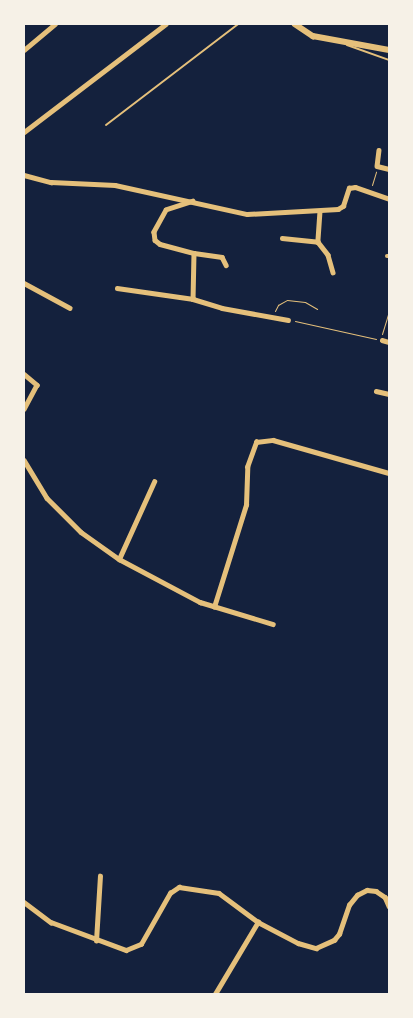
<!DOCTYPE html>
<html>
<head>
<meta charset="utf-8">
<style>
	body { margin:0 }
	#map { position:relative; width:413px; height:1018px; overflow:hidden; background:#14213d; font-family:Georgia,serif }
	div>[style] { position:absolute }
	.path>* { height:1px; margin:-0.5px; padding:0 0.5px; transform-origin:0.5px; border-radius:0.5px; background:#e5c07b }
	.service>* { height:2px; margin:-1px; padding:0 1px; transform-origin:1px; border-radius:1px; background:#e5c07b }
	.minor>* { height:4.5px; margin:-2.25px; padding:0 2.25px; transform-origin:2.25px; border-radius:2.25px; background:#e5c07b }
	.tertiary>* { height:5.5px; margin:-2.75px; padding:0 2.75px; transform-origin:2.75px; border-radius:2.75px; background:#e5c07b }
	span { translate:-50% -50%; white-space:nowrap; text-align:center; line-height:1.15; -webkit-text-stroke:4px #f6f1e7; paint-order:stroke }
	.frame { position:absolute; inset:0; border:25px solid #f6f1e7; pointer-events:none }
</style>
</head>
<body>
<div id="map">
	<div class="path">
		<i style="left:372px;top:185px;width:14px;rotate:-73deg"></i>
		<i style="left:275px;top:311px;width:7px;rotate:-63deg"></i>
		<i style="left:278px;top:305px;width:10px;rotate:-29deg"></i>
		<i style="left:287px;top:300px;width:18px;rotate:6deg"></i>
		<i style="left:305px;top:302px;width:14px;rotate:30deg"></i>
		<i style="left:295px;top:321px;width:83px;rotate:12.5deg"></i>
		<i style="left:382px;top:334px;width:24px;rotate:-73deg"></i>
	</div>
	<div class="service">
		<i style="left:347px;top:45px;width:45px;rotate:19.7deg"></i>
		<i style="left:106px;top:125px;width:166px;rotate:-37.4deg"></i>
	</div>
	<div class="minor">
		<i style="left:24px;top:50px;width:40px;rotate:-40deg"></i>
		<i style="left:24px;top:132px;width:178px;rotate:-37.3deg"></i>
		<i style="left:379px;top:150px;width:16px;rotate:97deg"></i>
		<i style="left:377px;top:166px;width:12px;rotate:14deg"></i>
		<i style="left:24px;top:175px;width:28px;rotate:15deg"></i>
		<i style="left:51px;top:182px;width:64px;rotate:2.7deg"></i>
		<i style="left:115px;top:185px;width:135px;rotate:12.4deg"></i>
		<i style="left:247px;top:214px;width:91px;rotate:-3.1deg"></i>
		<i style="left:338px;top:209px;width:6px;rotate:-31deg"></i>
		<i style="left:343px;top:206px;width:19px;rotate:-72deg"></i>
		<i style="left:349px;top:188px;width:6px;rotate:-9deg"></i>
		<i style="left:355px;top:187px;width:36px;rotate:19deg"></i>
		<i style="left:193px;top:201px;width:28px;rotate:162deg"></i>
		<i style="left:166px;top:210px;width:25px;rotate:119deg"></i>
		<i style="left:154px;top:232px;width:8px;rotate:83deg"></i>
		<i style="left:155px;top:240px;width:6px;rotate:39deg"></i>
		<i style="left:160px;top:244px;width:35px;rotate:15deg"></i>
		<i style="left:194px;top:253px;width:46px;rotate:91.2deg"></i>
		<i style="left:320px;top:211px;width:31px;rotate:94deg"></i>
		<i style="left:318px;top:242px;width:16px;rotate:52deg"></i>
		<i style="left:328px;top:255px;width:18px;rotate:74deg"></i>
		<i style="left:282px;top:238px;width:36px;rotate:6deg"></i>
		<i style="left:194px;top:253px;width:28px;rotate:8deg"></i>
		<i style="left:222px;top:257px;width:9px;rotate:63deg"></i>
		<i style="left:387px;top:256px;width:2px"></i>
		<i style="left:24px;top:283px;width:52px;rotate:28.5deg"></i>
		<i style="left:117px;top:288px;width:77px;rotate:8.2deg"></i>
		<i style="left:193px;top:299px;width:30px;rotate:17deg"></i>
		<i style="left:222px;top:308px;width:67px;rotate:10.3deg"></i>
		<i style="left:382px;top:340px;width:7px;rotate:16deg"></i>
		<i style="left:24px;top:374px;width:17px;rotate:40deg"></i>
		<i style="left:37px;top:385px;width:27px;rotate:118deg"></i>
		<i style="left:376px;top:391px;width:13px;rotate:13deg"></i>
		<i style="left:24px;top:460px;width:44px;rotate:58.8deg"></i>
		<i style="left:47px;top:498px;width:48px;rotate:45deg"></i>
		<i style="left:81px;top:532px;width:47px;rotate:35.4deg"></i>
		<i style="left:119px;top:559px;width:92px;rotate:28deg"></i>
		<i style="left:200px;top:602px;width:76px;rotate:16.8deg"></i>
		<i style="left:119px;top:559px;width:85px;rotate:-65.6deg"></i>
		<i style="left:214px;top:607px;width:107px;rotate:-72.6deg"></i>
		<i style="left:246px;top:505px;width:38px;rotate:-88deg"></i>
		<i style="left:247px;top:467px;width:27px;rotate:-70deg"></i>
		<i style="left:256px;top:442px;width:17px;rotate:-7deg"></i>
		<i style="left:273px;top:440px;width:121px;rotate:15.9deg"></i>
		<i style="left:24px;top:902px;width:34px;rotate:37deg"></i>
		<i style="left:51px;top:922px;width:80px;rotate:20.5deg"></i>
		<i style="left:126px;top:950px;width:16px;rotate:-22deg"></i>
		<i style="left:141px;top:944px;width:59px;rotate:-60.4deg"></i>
		<i style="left:170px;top:893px;width:11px;rotate:-34deg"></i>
		<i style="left:179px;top:887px;width:40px;rotate:8.5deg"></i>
		<i style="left:219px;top:893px;width:49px;rotate:36.6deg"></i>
		<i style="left:258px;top:922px;width:45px;rotate:27.7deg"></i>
		<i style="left:298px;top:943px;width:19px;rotate:16deg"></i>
		<i style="left:316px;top:948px;width:20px;rotate:-24deg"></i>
		<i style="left:334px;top:940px;width:8px;rotate:-50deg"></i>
		<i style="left:339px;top:934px;width:31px;rotate:-71deg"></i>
		<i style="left:349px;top:905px;width:13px;rotate:-51deg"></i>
		<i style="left:357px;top:895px;width:11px;rotate:-27deg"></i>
		<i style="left:367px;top:890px;width:9px;rotate:6deg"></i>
		<i style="left:376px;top:891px;width:11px;rotate:34deg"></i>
		<i style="left:385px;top:897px;width:10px;rotate:66deg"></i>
		<i style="left:96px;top:941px;width:65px;rotate:-86.5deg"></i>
		<i style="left:215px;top:994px;width:84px;rotate:-59.2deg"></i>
	</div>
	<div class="tertiary">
		<i style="left:295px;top:24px;width:22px;rotate:34deg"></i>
		<i style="left:313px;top:36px;width:77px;rotate:10.4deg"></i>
	</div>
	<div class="frame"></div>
</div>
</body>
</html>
